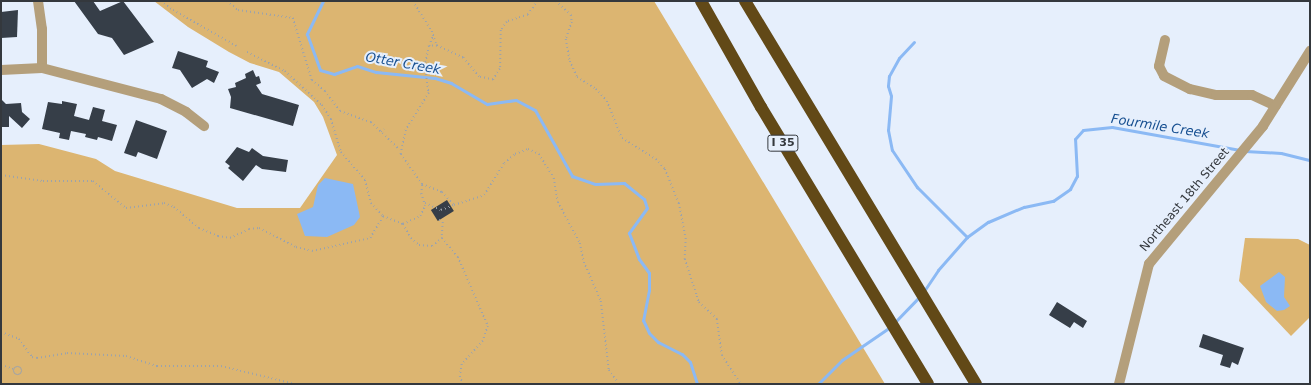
<!DOCTYPE html>
<html>
<head>
<meta charset="utf-8">
<style>
	body { margin:0 }
	#map { position:relative; width:1311px; height:385px; overflow:hidden; background:#e6effc; font-family:"DejaVu Sans",sans-serif }
	div>[style] { position:absolute }
	.green>* { inset:0; background:#dcb571 }
	.water>* { inset:0; background:#8bb9f4 }
	.stream>* { height:3px; margin:-1.5px; padding:0 1.5px; transform-origin:1.5px; border-radius:1.5px; background:#8bb9f4 }
	.building>* { inset:0; background:#363e48; transform-origin:0 0 }
	.path>* { height:1.5px; margin-top:-0.75px; transform-origin:0; background:repeating-linear-gradient(90deg,#9ca3ac 0 1px,transparent 0 4px) }
	.path>.ring { margin:-0.75px; padding:0; box-sizing:content-box; background:none; border:1.5px solid #9ca3ac; border-radius:50% }
	.minor>* { height:10px; margin:-5px; padding:0 5px; transform-origin:5px; border-radius:5px; background:#b49f7b }
	.highway>* { height:12px; margin:-6px; padding:0 6px; transform-origin:6px; border-radius:6px; background:#624917 }
	span { translate:-50% -50%; white-space:nowrap; text-align:center; line-height:1.15; -webkit-text-stroke:4px #e6effc; paint-order:stroke }
	.shield-label span { padding:1px 3px; background:#e6effc; border:1px solid; border-radius:3px; -webkit-text-stroke-width:0 }
	.shield-label { font-size:11px; color:#34383d; font-weight:700 }
	.street-label { font-size:12px; color:#34383d }
	.water-label { font-size:13px; color:#185091; font-style:italic }
	.frame { position:absolute; inset:0; border:2px solid #34383d; pointer-events:none }
</style>
</head>
<body>
<div id="map">
	<div class="green">
		<i style="clip-path:polygon(154px 1px,654px 1px,885px 384px,1px 384px,1px 145px,39px 144px,96px 159px,115px 171px,237px 208px,300px 208px,337px 155px,323px 117px,314px 102px,279px 72px,250px 63px,229px 52px,188px 27px)"></i>
		<i style="clip-path:polygon(1245px 238px,1298px 239px,1310px 245px,1310px 317px,1291px 336px,1239px 281px)"></i>
	</div>
	<div class="water">
		<i style="clip-path:polygon(325px 178px,353px 184px,360px 217px,354px 225px,327px 237px,305px 236px,297px 214px,313px 207px,318px 185px)"></i>
		<i style="clip-path:polygon(1279px 272px,1285px 277px,1284px 297px,1290px 306px,1284px 310px,1277px 311px,1266px 302px,1260px 286px)"></i>
	</div>
	<div class="stream">
		<i style="left:323px;top:1px;width:37px;rotate:116deg"></i>
		<i style="left:307px;top:34px;width:38px;rotate:70deg"></i>
		<i style="left:320px;top:70px;width:15px;rotate:16deg"></i>
		<i style="left:334px;top:74px;width:24px;rotate:-19deg"></i>
		<i style="left:357px;top:66px;width:20px;rotate:18deg"></i>
		<i style="left:376px;top:72px;width:59px;rotate:5.8deg"></i>
		<i style="left:435px;top:78px;width:17px;rotate:17deg"></i>
		<i style="left:451px;top:83px;width:42px;rotate:30.3deg"></i>
		<i style="left:487px;top:104px;width:29px;rotate:-8deg"></i>
		<i style="left:516px;top:100px;width:21px;rotate:28deg"></i>
		<i style="left:535px;top:110px;width:76px;rotate:60.7deg"></i>
		<i style="left:572px;top:176px;width:24px;rotate:19deg"></i>
		<i style="left:595px;top:184px;width:29px;rotate:-2deg"></i>
		<i style="left:624px;top:183px;width:26px;rotate:39deg"></i>
		<i style="left:644px;top:199px;width:9px;rotate:72deg"></i>
		<i style="left:647px;top:208px;width:31px;rotate:126deg"></i>
		<i style="left:629px;top:233px;width:28px;rotate:69deg"></i>
		<i style="left:639px;top:259px;width:17px;rotate:54deg"></i>
		<i style="left:649px;top:273px;width:17px;rotate:90deg"></i>
		<i style="left:649px;top:290px;width:31px;rotate:101deg"></i>
		<i style="left:643px;top:320px;width:14px;rotate:65deg"></i>
		<i style="left:649px;top:333px;width:13px;rotate:45deg"></i>
		<i style="left:658px;top:342px;width:27px;rotate:27deg"></i>
		<i style="left:682px;top:354px;width:11px;rotate:45deg"></i>
		<i style="left:690px;top:362px;width:23px;rotate:72deg"></i>
		<i style="left:914px;top:42px;width:22px;rotate:133deg"></i>
		<i style="left:899px;top:58px;width:21px;rotate:119deg"></i>
		<i style="left:889px;top:76px;width:10px;rotate:96deg"></i>
		<i style="left:888px;top:86px;width:10px;rotate:73deg"></i>
		<i style="left:891px;top:96px;width:34px;rotate:95deg"></i>
		<i style="left:888px;top:130px;width:20px;rotate:79deg"></i>
		<i style="left:892px;top:150px;width:45px;rotate:56deg"></i>
		<i style="left:917px;top:187px;width:71px;rotate:45deg"></i>
		<i style="left:1245px;top:151px;width:36px;rotate:3deg"></i>
		<i style="left:1281px;top:153px;width:30px;rotate:14deg"></i>
		<i style="left:924px;top:291px;width:25px;rotate:-56deg"></i>
		<i style="left:938px;top:270px;width:44px;rotate:-48.7deg"></i>
		<i style="left:967px;top:237px;width:26px;rotate:-36deg"></i>
		<i style="left:988px;top:222px;width:39px;rotate:-23deg"></i>
		<i style="left:1024px;top:207px;width:30px;rotate:-12deg"></i>
		<i style="left:1053px;top:201px;width:21px;rotate:-35deg"></i>
		<i style="left:1070px;top:189px;width:15px;rotate:-62deg"></i>
		<i style="left:1077px;top:176px;width:37px;rotate:-93deg"></i>
		<i style="left:1075px;top:139px;width:12px;rotate:-48deg"></i>
		<i style="left:1083px;top:130px;width:29px;rotate:-6deg"></i>
		<i style="left:1112px;top:127px;width:130px;rotate:10.2deg"></i>
		<i style="left:894px;top:323px;width:36px;rotate:-46deg"></i>
		<i style="left:818px;top:384px;width:34px;rotate:-45deg"></i>
		<i style="left:842px;top:360px;width:58px;rotate:-34.5deg"></i>
	</div>
	<div class="building">
		<i style="clip-path:polygon(74px 1px,93px 1px,100px 11px,123px 1px,154px 42px,124px 55px,112px 38px,98px 34px)"></i>
		<i style="clip-path:polygon(18px 10px,17px 37px,1px 38px,1px 12px)"></i>
		<i style="clip-path:polygon(178px 51px,208px 61px,206px 67px,219px 72px,214px 83px,207px 79px,192px 88px,180px 70px,172px 68px)"></i>
		<i style="clip-path:polygon(253px 70px,256px 77px,259px 76px,261px 83px,256px 85px,262px 94px,299px 105px,293px 126px,230px 108px,231px 97px,228px 89px,236px 87px,235px 83px,246px 78px,245px 74px)"></i>
		<i style="clip-path:polygon(1px 99px,6px 104px,21px 103px,22px 112px,30px 119px,22px 128px,9px 116px,9px 127px,1px 127px)"></i>
		<i style="clip-path:polygon(62px 101px,77px 104px,74px 116px,89px 120px,93px 107px,105px 110px,102px 121px,117px 125px,112px 141px,98px 137px,97px 140px,85px 137px,86px 134px,71px 131px,69px 140px,59px 138px,60px 133px,42px 129px,48px 102px,62px 104px)"></i>
		<i style="clip-path:polygon(136px 120px,167px 131px,157px 159px,138px 152px,136px 157px,124px 153px)"></i>
		<i style="clip-path:polygon(237px 147px,249px 152px,252px 148px,263px 156px,288px 160px,286px 172px,262px 169px,256px 165px,243px 181px,228px 168px,230px 166px,225px 162px)"></i>
		<i style="left:447px;top:200px;width:13px;height:19px;rotate:58deg"></i>
		<i style="clip-path:polygon(1057px 302px,1087px 321px,1083px 328px,1074px 322px,1070px 328px,1049px 315px)"></i>
		<i style="clip-path:polygon(1203px 334px,1244px 348px,1238px 365px,1232px 362px,1230px 368px,1220px 365px,1223px 355px,1199px 347px)"></i>
	</div>
	<div class="path">
		<i style="left:161px;top:1px;width:15px;rotate:37deg"></i>
		<i style="left:173px;top:10px;width:73px;rotate:29.4deg"></i>
		<i style="left:227px;top:1px;width:14px;rotate:39deg"></i>
		<i style="left:238px;top:10px;width:56px;rotate:8.3deg"></i>
		<i style="left:293px;top:18px;width:65px;rotate:73deg"></i>
		<i style="left:312px;top:80px;width:17px;rotate:40deg"></i>
		<i style="left:325px;top:91px;width:25px;rotate:53deg"></i>
		<i style="left:340px;top:111px;width:33px;rotate:20deg"></i>
		<i style="left:371px;top:122px;width:40px;rotate:44deg"></i>
		<i style="left:413px;top:1px;width:36px;rotate:58deg"></i>
		<i style="left:432px;top:31px;width:16px;rotate:72deg"></i>
		<i style="left:538px;top:1px;width:17px;rotate:126deg"></i>
		<i style="left:528px;top:15px;width:22px;rotate:162deg"></i>
		<i style="left:507px;top:22px;width:10px;rotate:127deg"></i>
		<i style="left:501px;top:30px;width:39px;rotate:91deg"></i>
		<i style="left:500px;top:69px;width:13px;rotate:122deg"></i>
		<i style="left:493px;top:80px;width:14px;rotate:-168deg"></i>
		<i style="left:479px;top:77px;width:25px;rotate:-130deg"></i>
		<i style="left:463px;top:58px;width:29px;rotate:-155deg"></i>
		<i style="left:437px;top:46px;width:8px;rotate:180deg"></i>
		<i style="left:429px;top:46px;width:20px;rotate:101deg"></i>
		<i style="left:425px;top:66px;width:27px;rotate:82deg"></i>
		<i style="left:429px;top:93px;width:44px;rotate:121.9deg"></i>
		<i style="left:406px;top:130px;width:25px;rotate:102deg"></i>
		<i style="left:401px;top:154px;width:37px;rotate:55deg"></i>
		<i style="left:422px;top:184px;width:22px;rotate:22deg"></i>
		<i style="left:442px;top:192px;width:18px;rotate:47deg"></i>
		<i style="left:454px;top:205px;width:32px;rotate:-18deg"></i>
		<i style="left:484px;top:195px;width:38px;rotate:-58deg"></i>
		<i style="left:504px;top:163px;width:14px;rotate:-39deg"></i>
		<i style="left:515px;top:154px;width:14px;rotate:-21deg"></i>
		<i style="left:528px;top:149px;width:12px;rotate:24deg"></i>
		<i style="left:539px;top:154px;width:28px;rotate:58deg"></i>
		<i style="left:554px;top:178px;width:24px;rotate:81deg"></i>
		<i style="left:558px;top:202px;width:47px;rotate:61.8deg"></i>
		<i style="left:580px;top:243px;width:19px;rotate:78deg"></i>
		<i style="left:584px;top:262px;width:43px;rotate:66.4deg"></i>
		<i style="left:601px;top:301px;width:69px;rotate:83.4deg"></i>
		<i style="left:609px;top:370px;width:17px;rotate:54deg"></i>
		<i style="left:556px;top:1px;width:21px;rotate:43deg"></i>
		<i style="left:571px;top:15px;width:7px;rotate:82deg"></i>
		<i style="left:572px;top:22px;width:18px;rotate:109deg"></i>
		<i style="left:566px;top:39px;width:22px;rotate:80deg"></i>
		<i style="left:570px;top:61px;width:17px;rotate:66deg"></i>
		<i style="left:577px;top:77px;width:22px;rotate:32deg"></i>
		<i style="left:596px;top:89px;width:16px;rotate:47deg"></i>
		<i style="left:607px;top:101px;width:40px;rotate:68deg"></i>
		<i style="left:622px;top:138px;width:40px;rotate:32deg"></i>
		<i style="left:656px;top:159px;width:13px;rotate:48deg"></i>
		<i style="left:665px;top:169px;width:37px;rotate:68deg"></i>
		<i style="left:679px;top:203px;width:36px;rotate:79deg"></i>
		<i style="left:686px;top:238px;width:21px;rotate:93deg"></i>
		<i style="left:685px;top:259px;width:39px;rotate:72deg"></i>
		<i style="left:697px;top:296px;width:6px;rotate:72deg"></i>
		<i style="left:699px;top:302px;width:25px;rotate:43deg"></i>
		<i style="left:717px;top:319px;width:36px;rotate:82deg"></i>
		<i style="left:722px;top:355px;width:35px;rotate:57deg"></i>
		<i style="left:429px;top:46px;width:12px;rotate:-70deg"></i>
		<i style="left:247px;top:52px;width:42px;rotate:26.6deg"></i>
		<i style="left:285px;top:71px;width:50px;rotate:42.6deg"></i>
		<i style="left:322px;top:105px;width:17px;rotate:57deg"></i>
		<i style="left:331px;top:119px;width:34px;rotate:73deg"></i>
		<i style="left:341px;top:152px;width:37px;rotate:49deg"></i>
		<i style="left:365px;top:180px;width:24px;rotate:75deg"></i>
		<i style="left:371px;top:203px;width:18px;rotate:47deg"></i>
		<i style="left:383px;top:216px;width:22px;rotate:22deg"></i>
		<i style="left:403px;top:224px;width:19px;rotate:-25deg"></i>
		<i style="left:420px;top:216px;width:11px;rotate:-63deg"></i>
		<i style="left:425px;top:206px;width:13px;rotate:-108deg"></i>
		<i style="left:421px;top:194px;width:10px;rotate:-84deg"></i>
		<i style="left:381px;top:132px;width:4px;rotate:-45deg"></i>
		<i style="left:1px;top:175px;width:42px;rotate:8.1deg"></i>
		<i style="left:43px;top:181px;width:50px"></i>
		<i style="left:93px;top:181px;width:43px;rotate:39.3deg"></i>
		<i style="left:126px;top:208px;width:38px;rotate:-7deg"></i>
		<i style="left:164px;top:203px;width:11px;rotate:22deg"></i>
		<i style="left:174px;top:207px;width:33px;rotate:40deg"></i>
		<i style="left:199px;top:228px;width:21px;rotate:23deg"></i>
		<i style="left:218px;top:236px;width:12px;rotate:9deg"></i>
		<i style="left:230px;top:238px;width:21px;rotate:-25deg"></i>
		<i style="left:249px;top:229px;width:10px;rotate:-6deg"></i>
		<i style="left:259px;top:228px;width:42px;rotate:27.2deg"></i>
		<i style="left:296px;top:247px;width:16px;rotate:14deg"></i>
		<i style="left:312px;top:251px;width:59px;rotate:-12.6deg"></i>
		<i style="left:370px;top:238px;width:26px;rotate:-59deg"></i>
		<i style="left:425px;top:203px;width:17px;rotate:24deg"></i>
		<i style="left:441px;top:210px;width:14px;rotate:-21deg"></i>
		<i style="left:439px;top:220px;width:4px;rotate:27deg"></i>
		<i style="left:443px;top:222px;width:16px;rotate:94deg"></i>
		<i style="left:442px;top:238px;width:25px;rotate:50deg"></i>
		<i style="left:458px;top:257px;width:75px;rotate:66.5deg"></i>
		<i style="left:488px;top:326px;width:16px;rotate:108deg"></i>
		<i style="left:483px;top:341px;width:31px;rotate:132deg"></i>
		<i style="left:462px;top:364px;width:12px;rotate:99deg"></i>
		<i style="left:460px;top:376px;width:9px;rotate:69deg"></i>
		<i style="left:403px;top:224px;width:16px;rotate:60deg"></i>
		<i style="left:411px;top:238px;width:11px;rotate:41deg"></i>
		<i style="left:419px;top:245px;width:13px;rotate:4deg"></i>
		<i style="left:432px;top:246px;width:13px;rotate:-39deg"></i>
		<i style="left:1px;top:332px;width:19px;rotate:21deg"></i>
		<i style="left:19px;top:339px;width:22px;rotate:54deg"></i>
		<i style="left:32px;top:357px;width:5px;rotate:11deg"></i>
		<i style="left:37px;top:358px;width:30px;rotate:-9deg"></i>
		<i style="left:67px;top:353px;width:59px;rotate:2.9deg"></i>
		<i style="left:126px;top:356px;width:33px;rotate:18deg"></i>
		<i style="left:157px;top:366px;width:64px"></i>
		<i style="left:221px;top:366px;width:76px;rotate:13.7deg"></i>
		<i style="left:1px;top:365px;width:14px;rotate:17deg"></i>
		<i class="ring" style="left:14px;top:367px;width:6.5px;height:6.5px"></i>
	</div>
	<div class="minor">
		<i style="left:38px;top:1px;width:28px;rotate:82deg"></i>
		<i style="left:42px;top:29px;width:39px;rotate:90deg"></i>
		<i style="left:1165px;top:40px;width:27px;rotate:103deg"></i>
		<i style="left:1159px;top:66px;width:11px;rotate:63deg"></i>
		<i style="left:1164px;top:76px;width:29px;rotate:27deg"></i>
		<i style="left:1190px;top:89px;width:27px;rotate:13deg"></i>
		<i style="left:1216px;top:95px;width:36px"></i>
		<i style="left:1252px;top:95px;width:26px;rotate:25deg"></i>
		<i style="left:1px;top:70px;width:41px;rotate:-2.8deg"></i>
		<i style="left:42px;top:68px;width:123px;rotate:14.6deg"></i>
		<i style="left:161px;top:99px;width:28px;rotate:27deg"></i>
		<i style="left:186px;top:112px;width:23px;rotate:38deg"></i>
		<i style="left:1119px;top:384px;width:124px;rotate:-76deg"></i>
		<i style="left:1149px;top:264px;width:179px;rotate:-50.4deg"></i>
		<i style="left:1263px;top:126px;width:89px;rotate:-57.9deg"></i>
	</div>
	<div class="highway">
		<i style="left:701px;top:1px;width:122px;rotate:60.5deg"></i>
		<i style="left:761px;top:107px;width:323px;rotate:58.9deg"></i>
		<i style="left:745px;top:1px;width:447px;rotate:58.9deg"></i>
	</div>
	<div class="shield-label">
		<span style="left:783px;top:143px">I 35</span>
	</div>
	<div class="street-label">
		<span style="left:1185px;top:200px;rotate:-50deg">Northeast 18th Street</span>
	</div>
	<div class="water-label">
		<span style="left:403px;top:64px;rotate:10deg">Otter Creek</span>
		<span style="left:1160px;top:127px;rotate:9deg">Fourmile Creek</span>
	</div>
	<div class="frame"></div>
</div>
</body>
</html>
